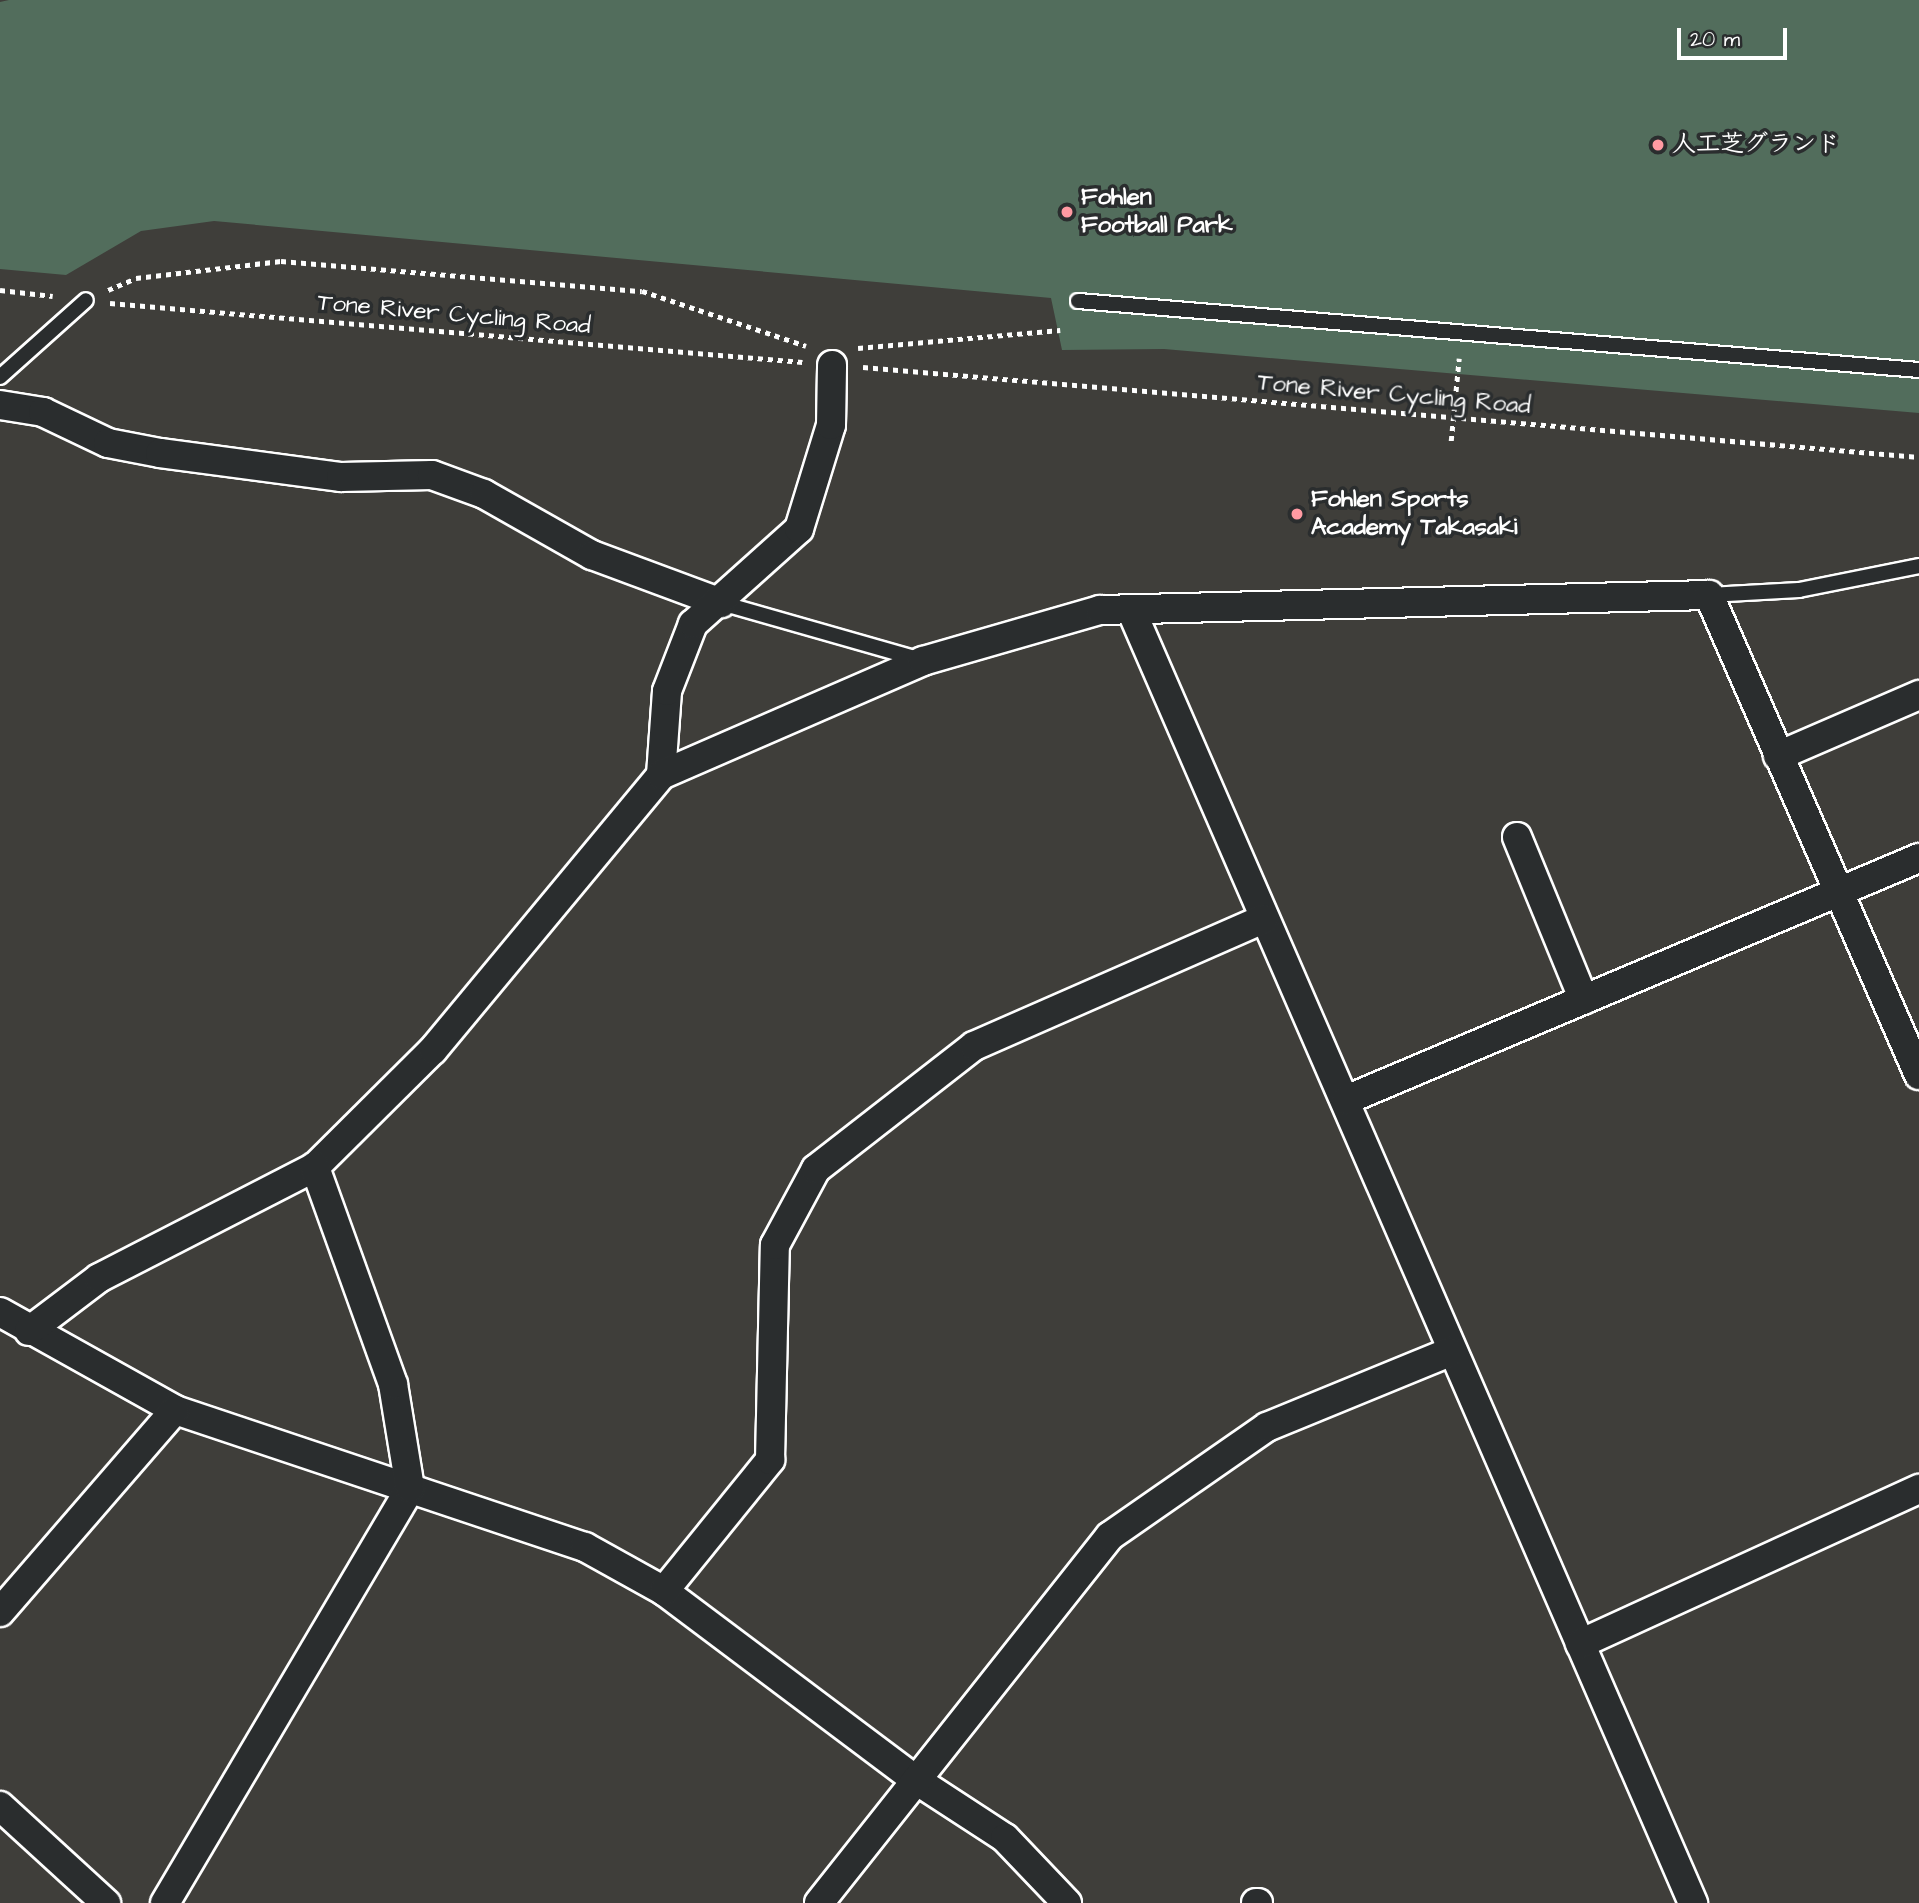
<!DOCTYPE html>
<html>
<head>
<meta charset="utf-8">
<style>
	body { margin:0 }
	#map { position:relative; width:1919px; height:1903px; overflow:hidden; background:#3f3e3a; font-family:"Architects Daughter","Klee One",sans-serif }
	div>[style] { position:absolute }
	.green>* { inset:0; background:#526d5c }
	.path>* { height:4.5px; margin-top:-2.25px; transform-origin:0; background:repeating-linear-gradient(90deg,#fff 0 5px,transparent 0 10px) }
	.roads { filter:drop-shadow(2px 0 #fff) drop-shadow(-2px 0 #fff) drop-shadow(0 2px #fff) drop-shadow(0 -2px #fff) }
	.service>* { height:14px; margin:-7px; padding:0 7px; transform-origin:7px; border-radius:7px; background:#2a2d2e }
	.minor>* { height:28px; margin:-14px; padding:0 14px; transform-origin:14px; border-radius:14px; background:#2a2d2e }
	.dots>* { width:19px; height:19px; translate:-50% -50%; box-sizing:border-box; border:4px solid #2a2d2e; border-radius:50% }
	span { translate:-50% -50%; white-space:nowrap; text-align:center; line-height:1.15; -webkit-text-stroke:7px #2a2d2e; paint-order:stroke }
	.poi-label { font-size:24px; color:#fff; font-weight:700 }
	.left { translate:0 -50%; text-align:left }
	.street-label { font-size:24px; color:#fff }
	.scale { position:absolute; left:1677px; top:28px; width:110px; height:32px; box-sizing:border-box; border:4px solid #fff; border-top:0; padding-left:9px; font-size:21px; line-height:24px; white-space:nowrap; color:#fff; -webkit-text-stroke:5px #2a2d2e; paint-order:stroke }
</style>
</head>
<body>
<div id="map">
	<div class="green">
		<i style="clip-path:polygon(9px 0,1919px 0,1919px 413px,1164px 349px,1062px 350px,1051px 298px,214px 221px,141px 231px,66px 275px,0 269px,0 2px)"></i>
	</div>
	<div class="path">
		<i style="left:0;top:290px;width:53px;rotate:6.5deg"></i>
		<i style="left:108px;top:290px;width:30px;rotate:-23deg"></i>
		<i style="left:136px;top:278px;width:146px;rotate:-6.7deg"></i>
		<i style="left:281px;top:261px;width:362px;rotate:4.8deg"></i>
		<i style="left:642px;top:291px;width:173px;rotate:18.5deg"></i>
		<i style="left:110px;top:303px;width:695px;rotate:4.87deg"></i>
		<i style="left:858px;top:348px;width:203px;rotate:-5.1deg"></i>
		<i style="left:863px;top:367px;width:1060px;rotate:4.87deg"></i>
		<i style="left:1451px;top:441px;width:83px;rotate:-84.5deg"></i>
	</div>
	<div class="roads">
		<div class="service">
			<i style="left:1078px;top:301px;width:844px;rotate:4.69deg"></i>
			<i style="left:0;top:377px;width:115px;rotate:-41.8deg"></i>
			<i style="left:1709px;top:595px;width:90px;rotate:-3.2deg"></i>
			<i style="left:1799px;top:590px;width:122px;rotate:-11.3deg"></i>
			<i style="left:721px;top:603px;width:205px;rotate:15.9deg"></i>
		</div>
		<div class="minor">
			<i style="left:0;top:405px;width:44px;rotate:9.2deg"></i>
			<i style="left:43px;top:412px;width:72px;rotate:25.5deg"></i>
			<i style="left:108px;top:443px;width:53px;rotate:10.9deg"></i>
			<i style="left:160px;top:453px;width:183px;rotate:7.6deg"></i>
			<i style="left:341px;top:477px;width:91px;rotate:-1.3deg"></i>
			<i style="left:432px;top:475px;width:55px;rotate:20.1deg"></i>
			<i style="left:484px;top:494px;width:124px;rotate:29.5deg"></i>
			<i style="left:592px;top:555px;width:138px;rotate:20.4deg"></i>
			<i style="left:1132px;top:612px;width:1408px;rotate:66.51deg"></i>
			<i style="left:1778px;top:756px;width:154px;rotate:-23.4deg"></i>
			<i style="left:661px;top:775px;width:84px;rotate:-85.9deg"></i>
			<i style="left:667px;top:691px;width:72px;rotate:-68.8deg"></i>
			<i style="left:693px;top:624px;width:142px;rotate:-41.9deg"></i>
			<i style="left:799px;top:529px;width:109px;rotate:-72.9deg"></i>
			<i style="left:831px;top:425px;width:60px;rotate:-89deg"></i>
			<i style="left:1517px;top:837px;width:176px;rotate:67.7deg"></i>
			<i style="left:1346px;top:1100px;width:622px;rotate:-22.9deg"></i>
			<i style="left:0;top:1312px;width:201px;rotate:29.2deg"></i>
			<i style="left:175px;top:1410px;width:432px;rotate:18.5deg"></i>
			<i style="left:585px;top:1547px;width:90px;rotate:29.1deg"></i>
			<i style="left:664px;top:1591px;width:315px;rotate:36.9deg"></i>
			<i style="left:916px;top:1780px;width:106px;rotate:33.1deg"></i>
			<i style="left:1005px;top:1838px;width:90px;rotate:46.4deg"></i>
			<i style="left:29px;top:1331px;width:88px;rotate:-37.1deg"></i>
			<i style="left:99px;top:1278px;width:243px;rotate:-27.2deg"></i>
			<i style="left:315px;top:1167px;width:166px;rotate:-44.8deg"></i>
			<i style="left:433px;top:1050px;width:357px;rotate:-50.3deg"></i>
			<i style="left:661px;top:775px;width:286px;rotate:-23.5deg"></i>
			<i style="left:923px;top:661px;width:184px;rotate:-16.1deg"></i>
			<i style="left:1100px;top:610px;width:609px;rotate:-1.41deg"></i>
			<i style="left:1709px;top:595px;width:524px;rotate:66.37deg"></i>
			<i style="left:664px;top:1591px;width:169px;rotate:-51deg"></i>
			<i style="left:770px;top:1460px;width:215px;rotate:-88.7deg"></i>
			<i style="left:775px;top:1245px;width:86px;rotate:-61.7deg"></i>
			<i style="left:816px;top:1169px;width:200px;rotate:-37.9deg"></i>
			<i style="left:974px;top:1046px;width:317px;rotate:-23.7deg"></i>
			<i style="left:0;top:1612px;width:267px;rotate:-49.1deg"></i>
			<i style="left:1580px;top:1644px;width:373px;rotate:-24.6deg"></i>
			<i style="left:0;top:1806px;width:144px;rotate:42.5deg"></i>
			<i style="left:165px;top:1903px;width:482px;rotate:-59.4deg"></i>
			<i style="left:410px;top:1488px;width:105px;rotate:-99.3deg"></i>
			<i style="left:393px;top:1384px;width:231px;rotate:-109.8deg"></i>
			<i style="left:819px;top:1903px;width:468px;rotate:-51.6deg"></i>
			<i style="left:1110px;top:1536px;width:191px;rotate:-34.8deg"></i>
			<i style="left:1267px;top:1427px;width:198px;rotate:-22.3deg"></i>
			<i style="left:1256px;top:1903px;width:2px"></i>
		</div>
	</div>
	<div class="dots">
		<i style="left:1658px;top:145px;background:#ff9aa2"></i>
		<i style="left:1067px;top:212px;background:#ff9aa2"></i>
		<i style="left:1297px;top:514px;background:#ff9aa2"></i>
	</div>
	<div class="poi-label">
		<span class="left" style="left:1672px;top:145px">人工芝グランド</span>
		<span class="left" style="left:1081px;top:212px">Fohlen<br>Football Park</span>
		<span class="left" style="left:1311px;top:514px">Fohlen Sports<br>Academy Takasaki</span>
	</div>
	<div class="street-label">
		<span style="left:454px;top:315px;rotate:5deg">Tone River Cycling Road</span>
		<span style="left:1394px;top:395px;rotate:5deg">Tone River Cycling Road</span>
	</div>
	<div class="scale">20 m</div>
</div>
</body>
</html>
